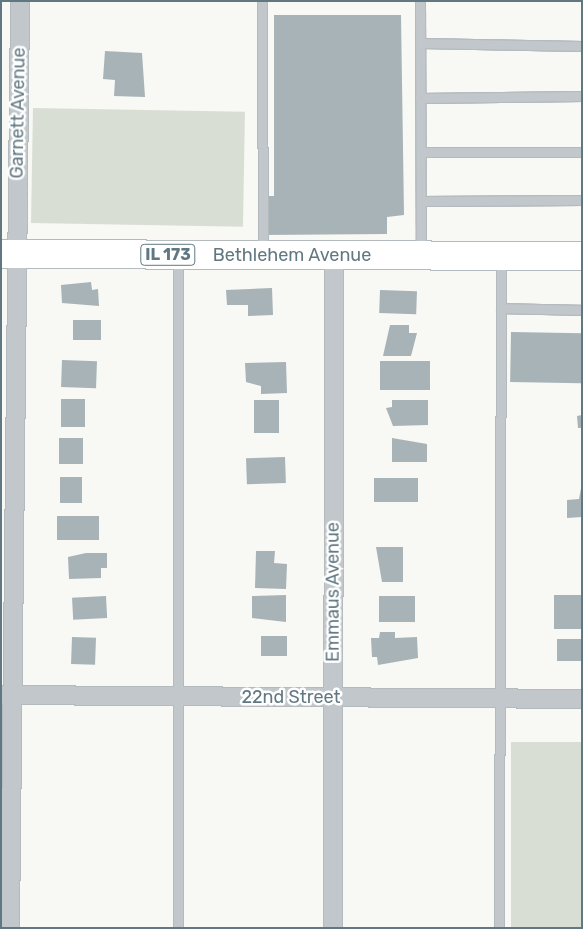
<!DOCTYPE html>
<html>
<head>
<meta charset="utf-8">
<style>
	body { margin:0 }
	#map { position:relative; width:583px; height:929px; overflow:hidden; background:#f8f8f5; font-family:Rubik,sans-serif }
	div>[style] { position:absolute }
	.green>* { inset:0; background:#d9ded4; transform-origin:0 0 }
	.building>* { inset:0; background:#a7b3b7; transform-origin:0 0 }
	.roads { filter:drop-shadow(1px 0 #b4bbbe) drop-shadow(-1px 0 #b4bbbe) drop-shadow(0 1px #b4bbbe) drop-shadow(0 -1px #b4bbbe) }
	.service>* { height:9px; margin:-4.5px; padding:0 4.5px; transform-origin:4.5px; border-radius:4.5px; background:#c1c7ca }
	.minor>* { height:18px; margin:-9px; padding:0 9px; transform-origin:9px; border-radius:9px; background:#c1c7ca }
	.primary>* { height:28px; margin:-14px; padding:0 14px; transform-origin:14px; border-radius:14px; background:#fff }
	span { translate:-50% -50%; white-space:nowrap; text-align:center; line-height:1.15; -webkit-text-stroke:5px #fff; paint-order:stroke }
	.shield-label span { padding:1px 4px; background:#fff; border:1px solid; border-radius:4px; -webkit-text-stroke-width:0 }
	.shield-label { font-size:16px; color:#617882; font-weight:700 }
	.street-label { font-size:18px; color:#617882 }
	.frame { position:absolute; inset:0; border:2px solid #617882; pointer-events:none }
</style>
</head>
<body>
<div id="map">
	<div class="green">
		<i style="left:33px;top:108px;width:212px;height:115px;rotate:1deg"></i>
		<i style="left:511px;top:742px;width:71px;height:186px"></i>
	</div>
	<div class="building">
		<i style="clip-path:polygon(274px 15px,401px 15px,404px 215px,387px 217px,387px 234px,263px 235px,263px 196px,274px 196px)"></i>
		<i style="clip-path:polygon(105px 51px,142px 53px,145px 97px,114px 96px,115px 80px,103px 79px)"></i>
		<i style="clip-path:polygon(91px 282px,92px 290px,98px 289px,99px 306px,62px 303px,61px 285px)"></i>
		<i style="clip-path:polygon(272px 288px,273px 315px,248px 316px,248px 305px,227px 305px,226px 290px)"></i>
		<i style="left:380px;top:290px;width:37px;height:23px;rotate:2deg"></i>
		<i style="left:73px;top:320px;width:28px;height:20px"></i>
		<i style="clip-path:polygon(390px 325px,409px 325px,409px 333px,417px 333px,411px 356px,383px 356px)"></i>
		<i style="left:511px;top:332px;width:71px;height:50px;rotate:1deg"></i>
		<i style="left:62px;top:360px;width:35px;height:27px;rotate:2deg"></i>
		<i style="left:380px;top:361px;width:50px;height:29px"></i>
		<i style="clip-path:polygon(286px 362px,287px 393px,261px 394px,261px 386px,246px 382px,245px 363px)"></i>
		<i style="left:85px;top:399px;width:28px;height:24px;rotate:90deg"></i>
		<i style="left:254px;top:400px;width:25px;height:33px"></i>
		<i style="clip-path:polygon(392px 400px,428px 400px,428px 425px,393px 426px,386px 408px,392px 407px)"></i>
		<i style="clip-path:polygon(582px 415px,582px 428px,578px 428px,577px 416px)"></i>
		<i style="left:83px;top:438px;width:26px;height:24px;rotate:90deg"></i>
		<i style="clip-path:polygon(392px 438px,427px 444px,427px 462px,392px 462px)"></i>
		<i style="left:285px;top:457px;width:26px;height:39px;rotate:88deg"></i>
		<i style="left:82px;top:477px;width:26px;height:22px;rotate:90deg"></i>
		<i style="left:418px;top:478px;width:24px;height:44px;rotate:90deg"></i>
		<i style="clip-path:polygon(582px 483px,582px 517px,567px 518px,567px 500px,579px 499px)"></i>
		<i style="left:57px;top:516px;width:42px;height:24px"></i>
		<i style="clip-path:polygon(376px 547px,403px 547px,403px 582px,382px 582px)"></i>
		<i style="clip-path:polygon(256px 551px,275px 551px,274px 563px,287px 564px,286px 589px,255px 588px)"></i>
		<i style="clip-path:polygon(86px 553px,107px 553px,107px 568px,101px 568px,101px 578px,69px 579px,68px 557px)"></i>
		<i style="clip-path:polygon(286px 595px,286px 622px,252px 618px,252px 596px)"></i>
		<i style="left:582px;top:595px;width:34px;height:28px;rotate:90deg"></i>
		<i style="left:106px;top:596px;width:22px;height:34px;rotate:87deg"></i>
		<i style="left:379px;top:596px;width:36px;height:26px"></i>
		<i style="clip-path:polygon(380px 632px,395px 632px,395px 638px,417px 637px,418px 658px,378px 665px,377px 657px,372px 657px,371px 638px,379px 638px)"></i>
		<i style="left:261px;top:636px;width:26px;height:20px"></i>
		<i style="left:72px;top:637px;width:24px;height:27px;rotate:2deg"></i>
		<i style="left:557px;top:639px;width:25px;height:22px"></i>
	</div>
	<div class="roads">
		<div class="service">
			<i style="left:262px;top:1px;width:250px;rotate:89.8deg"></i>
			<i style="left:420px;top:1px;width:252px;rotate:89.8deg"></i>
			<i style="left:420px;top:43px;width:162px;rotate:1.1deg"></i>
			<i style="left:420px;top:98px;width:162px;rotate:-0.7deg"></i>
			<i style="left:421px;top:152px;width:161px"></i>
			<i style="left:421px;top:201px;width:161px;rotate:-0.4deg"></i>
			<i style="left:178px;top:257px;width:671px;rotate:90deg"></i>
			<i style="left:501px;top:308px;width:81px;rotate:1.4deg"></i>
			<i style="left:499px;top:928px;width:670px;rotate:-89.83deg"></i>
		</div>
		<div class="minor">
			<i style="left:1px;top:695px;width:581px;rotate:0.39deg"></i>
			<i style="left:10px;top:928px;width:927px;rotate:-89.38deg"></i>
			<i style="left:333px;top:928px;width:673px;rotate:-89.91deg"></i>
		</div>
		<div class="primary">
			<i style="left:1px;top:254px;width:581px;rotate:0.2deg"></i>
		</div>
	</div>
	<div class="shield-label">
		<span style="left:168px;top:255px">IL 173</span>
	</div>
	<div class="street-label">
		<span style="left:18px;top:113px;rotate:-89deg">Garnett Avenue</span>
		<span style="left:292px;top:255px">Bethlehem Avenue</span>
		<span style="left:333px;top:592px;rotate:-90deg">Emmaus Avenue</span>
		<span style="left:291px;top:697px">22nd Street</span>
	</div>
	<div class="frame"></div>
</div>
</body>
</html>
